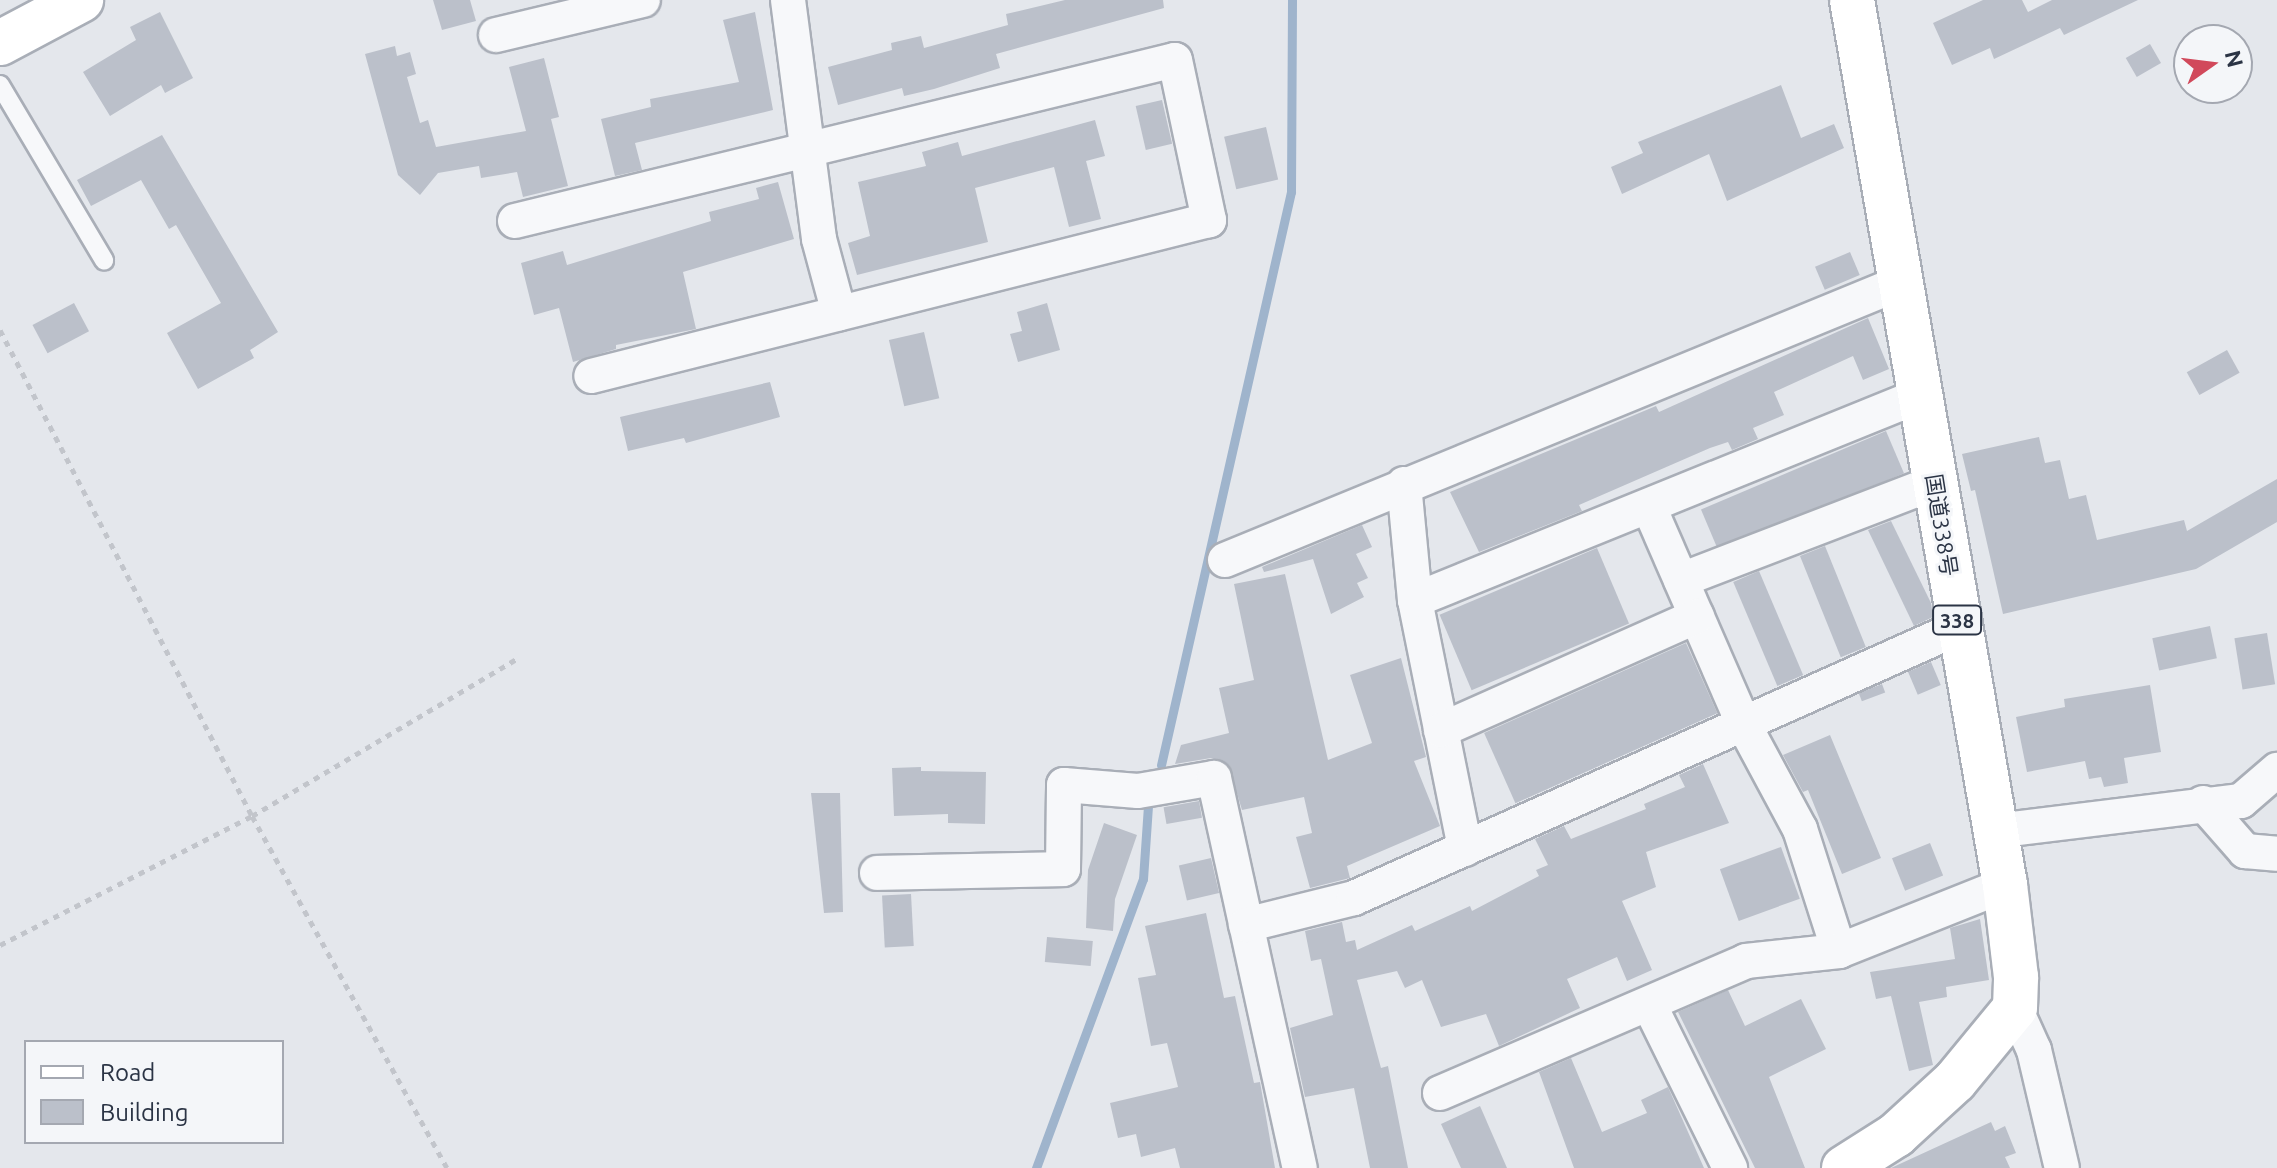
<!DOCTYPE html>
<html>
<head>
<meta charset="utf-8">
<style>
	body { margin:0 }
	#map { position:relative; width:2277px; height:1168px; overflow:hidden; background:#e4e7ec; font-family:Ubuntu,"Noto Sans JP",sans-serif }
	div>[style] { position:absolute }
	.stream>* { height:9px; margin:-4.5px; padding:0 4.5px; transform-origin:4.5px; border-radius:4.5px; background:#9fb4cc }
	.building>* { inset:0; background:#bbc0ca; transform-origin:0 0 }
	.path>* { height:5px; margin-top:-2.5px; transform-origin:0; background:repeating-linear-gradient(90deg,#c2c5cb 0 6px,transparent 0 12px) }
	.roads { filter:drop-shadow(2px 0 #a9aeb7) drop-shadow(-2px 0 #a9aeb7) drop-shadow(0 2px #a9aeb7) drop-shadow(0 -2px #a9aeb7) }
	.lane>* { height:18px; margin:-9px; padding:0 9px; transform-origin:9px; border-radius:9px; background:#f7f8fa }
	.street>* { height:34px; margin:-17px; padding:0 17px; transform-origin:17px; border-radius:17px; background:#f7f8fa }
	.secondary>* { height:44px; margin:-22px; padding:0 22px; transform-origin:22px; border-radius:22px; background:#fff }
	.highway>* { height:44px; margin:-22px; padding:0 22px; transform-origin:22px; border-radius:22px; background:#fff }
	span { translate:-50% -50%; white-space:nowrap; text-align:center; line-height:1.15; -webkit-text-stroke:6px #f4f6f9; paint-order:stroke }
	.shield-label span { padding:2px 6px; background:#f4f6f9; border:2px solid; border-radius:6px; -webkit-text-stroke-width:0 }
	.shield-label { font-size:20px; color:#2b3445; font-weight:700 }
	.street-label { font-size:22px; color:#2b3445 }
	.legend { position:absolute; left:24px; top:1040px; width:260px; height:104px; box-sizing:border-box; background:#f4f6f9; border:2px solid #a4a8b1; margin:0; padding:10px 14px; list-style:none; font-size:24px; color:#2b3445 }
	.legend li { display:flex; align-items:center; gap:16px; height:40px }
	.legend b { width:40px; border:2px solid #a4a8b1 }
	.north { position:absolute; left:2173px; top:24px; width:80px; height:80px; box-sizing:border-box; background:#f4f6f9; border:2px solid #a4a8b1; border-radius:50%; rotate:76deg; font-size:22px; font-weight:700; line-height:32px; text-align:center; color:#2b3445 }
	.north::after { content:''; display:block; margin:auto; width:28px; height:36px; background:#d1495b; clip-path:polygon(50% 0,100% 100%,50% 72%,0 100%) }
</style>
</head>
<body>
<div id="map">
	<div class="stream">
		<i style="left:1161px;top:765px;width:588px;rotate:-77.22deg"></i>
		<i style="left:1291px;top:192px;width:192px;rotate:-89.7deg"></i>
		<i style="left:1036px;top:1168px;width:308px;rotate:-69.7deg"></i>
		<i style="left:1143px;top:879px;width:74px;rotate:-86.1deg"></i>
	</div>
	<div class="building">
		<i style="clip-path:polygon(433px 0,470px 0,476px 21px,442px 30px)"></i>
		<i style="clip-path:polygon(1065px 0,1163px 0,1164px 8px,996px 54px,1000px 68px,934px 89px,904px 96px,902px 88px,838px 105px,828px 67px,892px 50px,891px 43px,921px 36px,924px 48px,1008px 25px,1006px 14px)"></i>
		<i style="clip-path:polygon(1983px 0,2022px 0,2028px 12px,2052px 0,2138px 0,2064px 35px,2060px 28px,1994px 59px,1990px 48px,1952px 65px,1933px 23px)"></i>
		<i style="clip-path:polygon(160px 12px,193px 78px,165px 93px,161px 85px,110px 116px,83px 72px,136px 40px,130px 27px)"></i>
		<i style="clip-path:polygon(755px 12px,773px 110px,635px 143px,642px 170px,615px 176px,601px 119px,651px 107px,650px 99px,739px 82px,723px 20px)"></i>
		<i style="left:2150px;top:44px;width:22px;height:28px;rotate:60deg"></i>
		<i style="clip-path:polygon(395px 46px,397px 56px,410px 52px,416px 74px,407px 77px,420px 123px,428px 120px,436px 147px,526px 131px,509px 67px,544px 58px,559px 117px,551px 119px,568px 186px,523px 197px,517px 172px,481px 178px,479px 166px,438px 173px,420px 195px,398px 175px,365px 54px)"></i>
		<i style="clip-path:polygon(1781px 85px,1801px 138px,1834px 124px,1844px 148px,1727px 201px,1709px 154px,1622px 194px,1611px 167px,1643px 153px,1638px 142px)"></i>
		<i style="left:1162px;top:100px;width:45px;height:27px;rotate:77deg"></i>
		<i style="clip-path:polygon(1095px 120px,1105px 156px,1086px 161px,1101px 219px,1069px 227px,1054px 167px,975px 188px,988px 242px,857px 275px,848px 243px,870px 236px,858px 182px,926px 166px,922px 152px,958px 142px,962px 156px)"></i>
		<i style="left:1266px;top:127px;width:54px;height:43px;rotate:77deg"></i>
		<i style="clip-path:polygon(162px 135px,278px 332px,250px 350px,254px 358px,198px 389px,167px 333px,221px 303px,176px 225px,169px 229px,141px 180px,91px 206px,77px 180px)"></i>
		<i style="clip-path:polygon(778px 182px,794px 239px,683px 272px,696px 329px,616px 345px,616px 349px,573px 362px,559px 308px,534px 315px,521px 263px,563px 251px,567px 265px,711px 221px,709px 212px,759px 199px,756px 188px)"></i>
		<i style="left:1850px;top:252px;width:25px;height:38px;rotate:67deg"></i>
		<i style="left:74px;top:303px;width:32px;height:47px;rotate:62deg"></i>
		<i style="clip-path:polygon(1047px 303px,1060px 350px,1018px 362px,1010px 334px,1022px 331px,1017px 312px)"></i>
		<i style="clip-path:polygon(1868px 318px,1889px 369px,1863px 380px,1853px 356px,1774px 392px,1784px 415px,1753px 428px,1758px 439px,1732px 450px,1728px 442px,1710px 448px,1579px 505px,1582px 511px,1479px 552px,1450px 492px,1656px 406px,1659px 412px)"></i>
		<i style="left:924px;top:332px;width:68px;height:36px;rotate:77deg"></i>
		<i style="left:2227px;top:350px;width:26px;height:46px;rotate:61deg"></i>
		<i style="clip-path:polygon(770px 382px,780px 417px,686px 443px,684px 438px,628px 451px,620px 417px)"></i>
		<i style="left:1886px;top:431px;width:46px;height:201px;rotate:67deg"></i>
		<i style="clip-path:polygon(2039px 437px,2045px 463px,2060px 460px,2069px 499px,2086px 495px,2097px 540px,2184px 520px,2187px 531px,2277px 479px,2277px 522px,2196px 569px,2003px 614px,1975px 490px,1971px 491px,1962px 454px)"></i>
		<i style="clip-path:polygon(1891px 521px,1931px 603px,1933px 617px,1914px 626px,1868px 530px)"></i>
		<i style="clip-path:polygon(1362px 525px,1372px 547px,1356px 554px,1368px 578px,1357px 583px,1364px 597px,1331px 614px,1313px 559px,1264px 572px,1262px 567px)"></i>
		<i style="left:1825px;top:546px;width:109px;height:27px;rotate:68deg"></i>
		<i style="left:1597px;top:548px;width:82px;height:171px;rotate:67deg"></i>
		<i style="left:1759px;top:571px;width:113px;height:28px;rotate:67deg"></i>
		<i style="clip-path:polygon(1285px 574px,1328px 760px,1372px 743px,1350px 675px,1401px 658px,1426px 757px,1414px 761px,1440px 826px,1347px 866px,1350px 878px,1310px 888px,1296px 837px,1312px 833px,1304px 797px,1242px 810px,1228px 764px,1211px 758px,1175px 764px,1181px 745px,1229px 733px,1219px 688px,1254px 680px,1234px 584px)"></i>
		<i style="left:2210px;top:626px;width:33px;height:59px;rotate:78deg"></i>
		<i style="left:2267px;top:633px;width:52px;height:33px;rotate:81deg"></i>
		<i style="left:1686px;top:643px;width:77px;height:221px;rotate:66deg"></i>
		<i style="left:1931px;top:662px;width:25px;height:25px;rotate:67deg"></i>
		<i style="left:1882px;top:684px;width:9px;height:25px;rotate:69deg"></i>
		<i style="clip-path:polygon(2150px 685px,2161px 752px,2124px 758px,2128px 783px,2104px 787px,2101px 777px,2089px 779px,2085px 761px,2027px 772px,2016px 717px,2065px 707px,2064px 699px)"></i>
		<i style="clip-path:polygon(1830px 735px,1881px 858px,1842px 874px,1808px 790px,1803px 792px,1783px 755px)"></i>
		<i style="clip-path:polygon(1703px 764px,1729px 823px,1646px 852px,1656px 887px,1622px 901px,1652px 970px,1627px 981px,1617px 957px,1567px 979px,1580px 1008px,1499px 1046px,1486px 1014px,1441px 1027px,1422px 980px,1405px 988px,1397px 971px,1357px 980px,1381px 1068px,1388px 1066px,1408px 1168px,1370px 1168px,1354px 1088px,1305px 1097px,1290px 1028px,1333px 1015px,1321px 959px,1311px 961px,1305px 931px,1342px 922px,1346px 942px,1355px 940px,1357px 950px,1412px 925px,1415px 931px,1470px 906px,1472px 911px,1539px 876px,1536px 870px,1548px 865px,1535px 839px,1564px 826px,1571px 839px,1646px 809px,1644px 804px,1685px 787px,1679px 775px)"></i>
		<i style="clip-path:polygon(921px 767px,921px 771px,986px 772px,985px 824px,948px 823px,948px 814px,894px 816px,892px 768px)"></i>
		<i style="clip-path:polygon(811px 793px,840px 793px,843px 912px,824px 913px)"></i>
		<i style="left:1199px;top:801px;width:17px;height:36px;rotate:80deg"></i>
		<i style="clip-path:polygon(1104px 823px,1137px 835px,1115px 899px,1113px 931px,1086px 928px,1088px 870px)"></i>
		<i style="left:1930px;top:843px;width:35px;height:41px;rotate:68deg"></i>
		<i style="left:1781px;top:847px;width:55px;height:65px;rotate:70deg"></i>
		<i style="left:1211px;top:858px;width:36px;height:33px;rotate:77deg"></i>
		<i style="left:911px;top:894px;width:52px;height:29px;rotate:87deg"></i>
		<i style="clip-path:polygon(1206px 913px,1224px 998px,1235px 996px,1254px 1083px,1260px 1082px,1275px 1168px,1180px 1168px,1175px 1148px,1141px 1157px,1136px 1134px,1118px 1138px,1110px 1103px,1178px 1087px,1167px 1043px,1151px 1046px,1138px 978px,1156px 975px,1145px 926px)"></i>
		<i style="clip-path:polygon(1980px 919px,1989px 980px,1946px 987px,1947px 997px,1919px 1002px,1933px 1065px,1909px 1071px,1891px 996px,1876px 999px,1870px 972px,1955px 959px,1950px 928px)"></i>
		<i style="left:1047px;top:937px;width:46px;height:25px;rotate:5deg"></i>
		<i style="clip-path:polygon(1728px 990px,1745px 1026px,1801px 999px,1826px 1049px,1769px 1077px,1805px 1168px,1755px 1168px,1678px 1012px)"></i>
		<i style="clip-path:polygon(1571px 1058px,1602px 1132px,1647px 1113px,1641px 1100px,1668px 1087px,1704px 1168px,1574px 1168px,1539px 1072px)"></i>
		<i style="clip-path:polygon(1480px 1106px,1507px 1168px,1461px 1168px,1441px 1124px)"></i>
		<i style="clip-path:polygon(1991px 1122px,1995px 1131px,2005px 1126px,2016px 1153px,2005px 1157px,2010px 1168px,1891px 1168px)"></i>
	</div>
	<div class="path">
		<i style="left:0;top:330px;width:547px;rotate:62.59deg"></i>
		<i style="left:252px;top:816px;width:402px;rotate:61deg"></i>
		<i style="left:0;top:945px;width:283px;rotate:-27.1deg"></i>
		<i style="left:252px;top:816px;width:307px;rotate:-30.7deg"></i>
	</div>
	<div class="roads">
		<div class="lane">
			<i style="left:0;top:85px;width:204px;rotate:59.3deg"></i>
		</div>
		<div class="street">
			<i style="left:788px;top:0;width:241px;rotate:82.6deg"></i>
			<i style="left:819px;top:239px;width:77px;rotate:74.9deg"></i>
			<i style="left:496px;top:35px;width:151px;rotate:-13.4deg"></i>
			<i style="left:515px;top:221px;width:679px;rotate:-13.71deg"></i>
			<i style="left:1175px;top:60px;width:164px;rotate:78deg"></i>
			<i style="left:1209px;top:220px;width:637px;rotate:165.83deg"></i>
			<i style="left:1404px;top:484px;width:117px;rotate:84.6deg"></i>
			<i style="left:1415px;top:600px;width:254px;rotate:78.6deg"></i>
			<i style="left:1650px;top:509px;width:238px;rotate:66.5deg"></i>
			<i style="left:1745px;top:727px;width:116px;rotate:61.7deg"></i>
			<i style="left:1800px;top:829px;width:128px;rotate:72.3deg"></i>
			<i style="left:1225px;top:560px;width:732px;rotate:-22.32deg"></i>
			<i style="left:1681px;top:580px;width:273px;rotate:-21deg"></i>
			<i style="left:1415px;top:600px;width:546px;rotate:-22.05deg"></i>
			<i style="left:1441px;top:730px;width:280px;rotate:-24deg"></i>
			<i style="left:2203px;top:803px;width:64px;rotate:48.8deg"></i>
			<i style="left:2245px;top:851px;width:32px;rotate:5deg"></i>
			<i style="left:1995px;top:831px;width:248px;rotate:-7deg"></i>
			<i style="left:2241px;top:801px;width:48px;rotate:-40.7deg"></i>
			<i style="left:877px;top:873px;width:186px;rotate:-1.2deg"></i>
			<i style="left:1063px;top:869px;width:84px;rotate:-89.3deg"></i>
			<i style="left:1064px;top:785px;width:74px;rotate:4.6deg"></i>
			<i style="left:1138px;top:791px;width:77px;rotate:-9.7deg"></i>
			<i style="left:1214px;top:778px;width:399px;rotate:77.6deg"></i>
			<i style="left:1246px;top:925px;width:111px;rotate:-14deg"></i>
			<i style="left:1354px;top:898px;width:662px;rotate:-24.09deg"></i>
			<i style="left:1650px;top:1006px;width:181px;rotate:63.7deg"></i>
			<i style="left:2015px;top:1008px;width:46px;rotate:65.7deg"></i>
			<i style="left:2034px;top:1050px;width:121px;rotate:76.7deg"></i>
			<i style="left:1440px;top:1093px;width:333px;rotate:-23.3deg"></i>
			<i style="left:1746px;top:961px;width:94px;rotate:-6.1deg"></i>
			<i style="left:1839px;top:951px;width:179px;rotate:-21.7deg"></i>
		</div>
		<div class="secondary">
			<i style="left:0;top:43px;width:92px;rotate:-28deg"></i>
		</div>
		<div class="highway">
			<i style="left:1844px;top:1168px;width:62px;rotate:-32.4deg"></i>
			<i style="left:1896px;top:1135px;width:80px;rotate:-42.5deg"></i>
			<i style="left:1955px;top:1081px;width:94px;rotate:-50.6deg"></i>
			<i style="left:2015px;top:1008px;width:31px;rotate:-88deg"></i>
			<i style="left:2016px;top:977px;width:93px;rotate:-96.8deg"></i>
			<i style="left:2005px;top:885px;width:898px;rotate:-99.81deg"></i>
		</div>
	</div>
	<div class="shield-label">
		<span style="left:1957px;top:620px">338</span>
	</div>
	<div class="street-label">
		<span style="left:1942px;top:525px;rotate:81deg">国道338号</span>
	</div>
	<ul class="legend">
	<li><b style="height:10px;background:#fff"></b>Road</li>
	<li><b style="height:22px;background:#bbc0ca"></b>Building</li>
	</ul>
	<div class="north">N</div>
</div>
</body>
</html>
